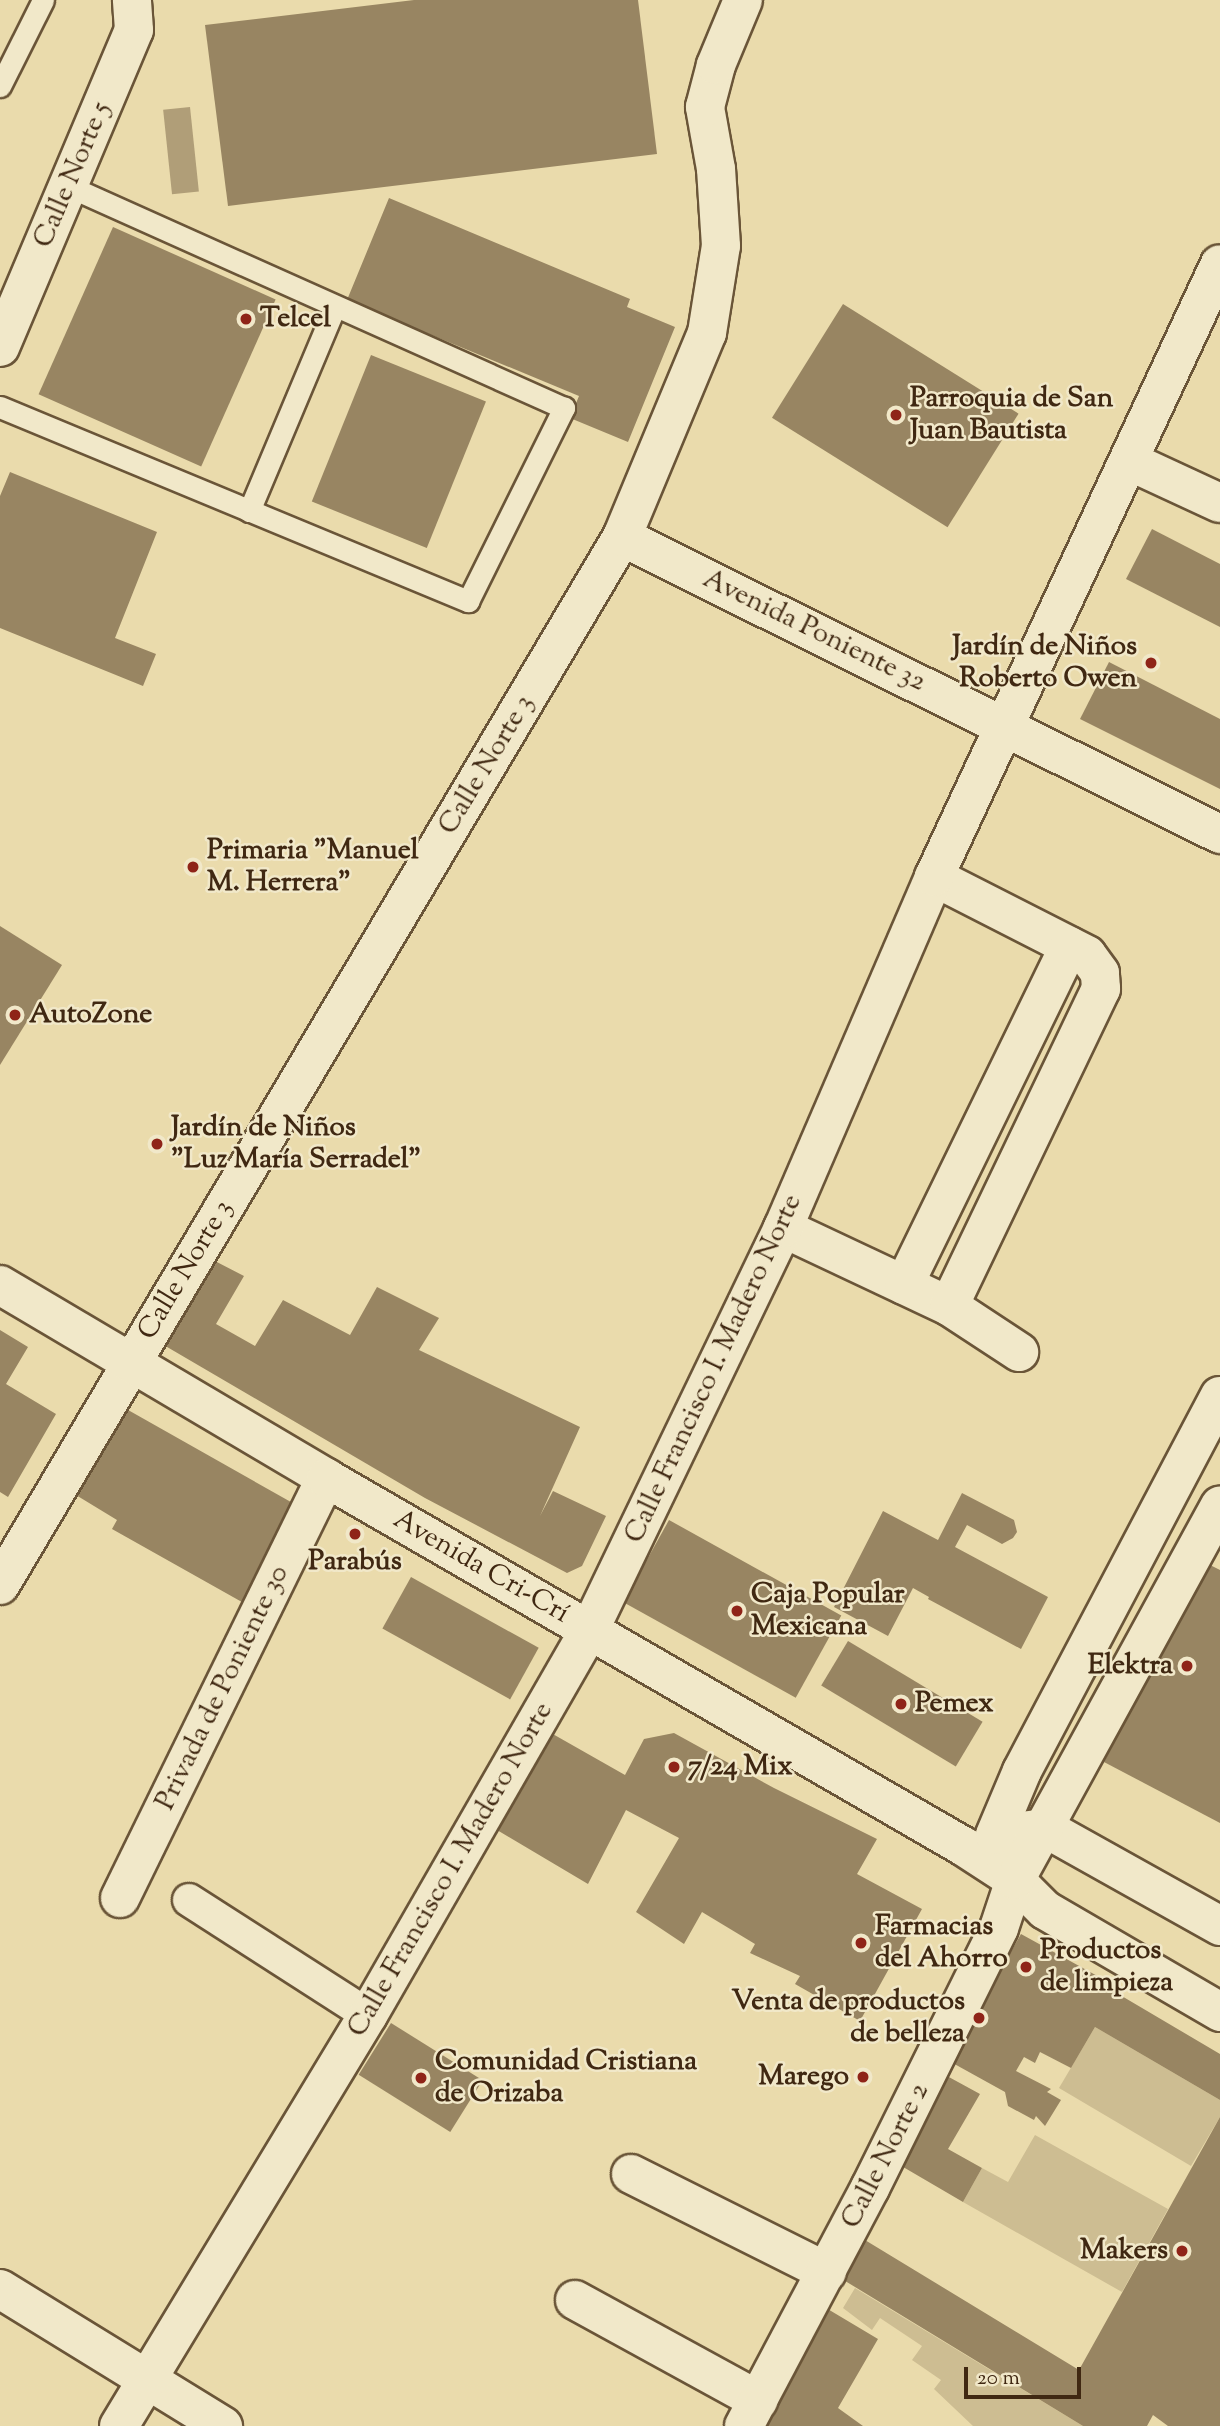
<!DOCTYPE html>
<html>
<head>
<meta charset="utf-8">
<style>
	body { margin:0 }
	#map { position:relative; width:1220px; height:2426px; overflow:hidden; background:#eadbac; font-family:"Sorts Mill Goudy",serif }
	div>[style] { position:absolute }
	.green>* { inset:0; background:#cdbd92 }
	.water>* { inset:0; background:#b09e78; transform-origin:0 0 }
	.building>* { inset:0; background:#988562; transform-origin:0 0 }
	.roads { filter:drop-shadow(2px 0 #6a5538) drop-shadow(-2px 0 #6a5538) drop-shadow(0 2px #6a5538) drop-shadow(0 -2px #6a5538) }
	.service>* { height:21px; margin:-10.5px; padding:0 10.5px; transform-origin:10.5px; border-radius:10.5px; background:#f1e8c9 }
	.pedestrian>* { height:32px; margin:-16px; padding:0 16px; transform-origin:16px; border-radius:16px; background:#f1e8c9 }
	.minor>* { height:38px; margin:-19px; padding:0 19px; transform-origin:19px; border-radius:19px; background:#f1e8c9 }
	.secondary>* { height:38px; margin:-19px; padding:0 19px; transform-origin:19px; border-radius:19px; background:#f1e8c9 }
	.dots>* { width:19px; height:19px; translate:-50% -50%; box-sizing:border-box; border:4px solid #f1e8c9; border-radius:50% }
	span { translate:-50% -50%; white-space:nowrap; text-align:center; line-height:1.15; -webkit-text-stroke:5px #f1e8c9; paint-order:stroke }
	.street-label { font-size:28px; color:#402812 }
	.poi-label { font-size:28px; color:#402812; font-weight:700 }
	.left { translate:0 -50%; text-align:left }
	.right { translate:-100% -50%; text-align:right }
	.scale { position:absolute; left:964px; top:2367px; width:117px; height:32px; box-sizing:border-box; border:4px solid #402812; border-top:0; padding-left:9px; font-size:21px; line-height:24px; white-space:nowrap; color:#402812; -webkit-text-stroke:5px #f1e8c9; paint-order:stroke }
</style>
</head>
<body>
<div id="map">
	<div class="green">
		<i style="clip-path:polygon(1095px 2027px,1220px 2100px,1220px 2117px,1191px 2166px,1059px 2088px)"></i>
		<i style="clip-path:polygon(1035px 2135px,1168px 2209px,1122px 2292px,963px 2202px,982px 2168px,1008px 2182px)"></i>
		<i style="clip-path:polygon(855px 2288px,1083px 2426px,973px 2426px,934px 2389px,941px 2380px,912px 2360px,922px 2346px,880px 2318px,872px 2330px,843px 2308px)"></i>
	</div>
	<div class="water">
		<i style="left:190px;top:107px;width:85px;height:27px;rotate:84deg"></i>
	</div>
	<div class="building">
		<i style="clip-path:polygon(414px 0,638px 0,657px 154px,228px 206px,205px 25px)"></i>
		<i style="clip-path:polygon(389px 198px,630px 299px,627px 307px,675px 327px,628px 442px,570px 418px,579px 396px,347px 300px)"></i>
		<i style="left:113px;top:227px;width:178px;height:183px;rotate:24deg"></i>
		<i style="left:843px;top:304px;width:207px;height:134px;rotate:32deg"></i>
		<i style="left:371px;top:355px;width:124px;height:158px;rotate:22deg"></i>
		<i style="clip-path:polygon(10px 472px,157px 532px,115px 638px,156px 654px,143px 686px,0 628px,0 496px)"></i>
		<i style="clip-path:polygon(1152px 529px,1220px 564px,1220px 627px,1126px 579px)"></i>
		<i style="clip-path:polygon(1109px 662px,1220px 719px,1220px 789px,1080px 719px)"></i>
		<i style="clip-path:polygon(0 926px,62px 965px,0 1065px)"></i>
		<i style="clip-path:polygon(211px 1259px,244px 1276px,216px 1324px,255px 1346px,283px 1300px,350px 1335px,377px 1287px,439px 1318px,419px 1350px,580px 1427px,540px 1516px,553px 1491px,606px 1516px,582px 1566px,567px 1573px,425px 1498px,162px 1344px)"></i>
		<i style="clip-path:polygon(0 1330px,28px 1347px,6px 1384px,56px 1414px,8px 1497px,0 1492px)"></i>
		<i style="clip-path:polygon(121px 1406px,298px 1506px,249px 1606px,112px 1529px,117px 1520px,71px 1492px)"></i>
		<i style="clip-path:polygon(962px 1493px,1014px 1520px,1017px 1532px,1013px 1538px,1002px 1544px,967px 1525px,955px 1547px,1048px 1597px,1021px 1649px,928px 1599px,929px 1597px,913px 1588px,888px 1636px,834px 1607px,883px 1511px,938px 1540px)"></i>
		<i style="left:669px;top:1520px;width:197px;height:94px;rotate:29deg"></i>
		<i style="clip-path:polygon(1208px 1564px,1220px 1570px,1220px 1823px,1104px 1762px)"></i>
		<i style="left:411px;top:1577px;width:146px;height:59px;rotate:29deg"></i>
		<i style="left:848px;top:1641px;width:157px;height:52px;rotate:31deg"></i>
		<i style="clip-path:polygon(551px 1733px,625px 1775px,644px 1739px,674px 1733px,774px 1788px,877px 1839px,857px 1874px,922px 1909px,860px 2021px,795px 1984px,800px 1976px,750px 1953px,755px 1944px,702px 1912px,684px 1944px,636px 1912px,679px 1838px,626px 1810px,588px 1884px,497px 1830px)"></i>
		<i style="clip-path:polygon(1021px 1934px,1101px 1978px,1098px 1982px,1220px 2054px,1220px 2100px,1095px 2027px,1071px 2068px,1040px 2052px,1035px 2063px,1024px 2057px,1016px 2071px,1051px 2089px,1047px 2092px,1061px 2100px,1045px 2126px,1036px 2116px,1034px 2120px,1008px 2106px,1005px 2092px,949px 2061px)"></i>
		<i style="left:391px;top:2023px;width:108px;height:61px;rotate:32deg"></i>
		<i style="clip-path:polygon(947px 2076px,980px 2094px,948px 2149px,982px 2168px,963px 2202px,898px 2164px)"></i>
		<i style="clip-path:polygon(1220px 2117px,1220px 2426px,1168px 2426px,1153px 2415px,1147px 2426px,1083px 2426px,837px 2276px,860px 2237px,1079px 2370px)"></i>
		<i style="clip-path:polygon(826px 2308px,878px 2339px,838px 2408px,863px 2426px,765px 2426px)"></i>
	</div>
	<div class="roads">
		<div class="service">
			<i style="left:0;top:86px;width:96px;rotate:-63.4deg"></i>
			<i style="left:0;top:407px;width:507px;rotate:22.52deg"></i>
			<i style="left:468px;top:601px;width:216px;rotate:-63.6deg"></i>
			<i style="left:564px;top:408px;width:543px;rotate:-155.89deg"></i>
			<i style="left:249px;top:511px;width:222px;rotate:-67.2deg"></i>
		</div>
		<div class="pedestrian">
			<i style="left:189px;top:1900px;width:213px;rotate:32.7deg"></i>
		</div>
		<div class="minor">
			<i style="left:0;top:347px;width:344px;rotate:-67.1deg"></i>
			<i style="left:134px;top:30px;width:30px;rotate:-94deg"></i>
			<i style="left:1129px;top:461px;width:100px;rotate:24.8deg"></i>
			<i style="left:622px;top:537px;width:668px;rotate:26.41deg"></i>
			<i style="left:783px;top:1228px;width:183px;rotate:25.2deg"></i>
			<i style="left:949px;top:1306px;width:352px;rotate:-64.4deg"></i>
			<i style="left:1101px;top:989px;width:16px;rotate:-94deg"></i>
			<i style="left:1100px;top:973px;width:22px;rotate:-126deg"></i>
			<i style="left:1087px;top:955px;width:172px;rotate:-153deg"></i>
			<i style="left:904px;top:1285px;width:377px;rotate:-64deg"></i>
			<i style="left:949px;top:1306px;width:84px;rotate:33.3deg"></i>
			<i style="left:0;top:1585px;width:1219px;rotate:-59.31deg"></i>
			<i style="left:622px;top:537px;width:221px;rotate:-67.4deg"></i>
			<i style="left:707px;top:333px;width:88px;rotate:-80.9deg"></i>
			<i style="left:721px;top:246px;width:77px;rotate:-93.7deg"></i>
			<i style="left:716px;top:169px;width:63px;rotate:-100.1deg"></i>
			<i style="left:705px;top:107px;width:43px;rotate:-75.3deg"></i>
			<i style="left:716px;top:65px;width:70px;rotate:-67.4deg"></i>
			<i style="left:120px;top:1898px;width:468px;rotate:-63.9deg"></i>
			<i style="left:631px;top:2174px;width:219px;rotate:26.6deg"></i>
			<i style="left:0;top:2289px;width:262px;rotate:31.6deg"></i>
			<i style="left:575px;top:2300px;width:209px;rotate:28.7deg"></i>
			<i style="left:119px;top:2426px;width:481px;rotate:-58.8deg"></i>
			<i style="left:368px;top:2015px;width:445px;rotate:-60.1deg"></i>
			<i style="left:590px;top:1629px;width:445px;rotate:-64.3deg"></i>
			<i style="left:783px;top:1228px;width:382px;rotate:-66.7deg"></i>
			<i style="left:934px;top:877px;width:676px;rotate:-64.99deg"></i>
			<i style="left:744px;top:2426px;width:269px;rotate:-62.1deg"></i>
			<i style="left:870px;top:2188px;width:290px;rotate:-63.6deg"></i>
			<i style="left:999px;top:1928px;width:51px;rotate:-71.6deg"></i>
		</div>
		<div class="secondary">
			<i style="left:0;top:1285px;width:379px;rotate:30.6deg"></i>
			<i style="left:326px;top:1478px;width:736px;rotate:30.02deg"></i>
			<i style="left:963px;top:1846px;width:62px;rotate:33.2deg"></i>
			<i style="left:1015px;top:1880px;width:42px;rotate:45deg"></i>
			<i style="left:1045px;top:1910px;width:203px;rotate:30.2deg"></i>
			<i style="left:1021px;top:1831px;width:24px;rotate:-7deg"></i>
			<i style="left:1045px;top:1828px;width:201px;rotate:29.2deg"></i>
			<i style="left:1015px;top:1880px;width:49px;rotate:-114deg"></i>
			<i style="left:995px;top:1835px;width:69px;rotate:-67.1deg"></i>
			<i style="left:1022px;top:1771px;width:424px;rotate:-62.2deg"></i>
			<i style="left:1015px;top:1880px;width:427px;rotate:-61.3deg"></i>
		</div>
	</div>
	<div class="dots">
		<i style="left:246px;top:319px;background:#8f2418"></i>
		<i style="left:896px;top:415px;background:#8f2418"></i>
		<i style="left:1151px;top:663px;background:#8f2418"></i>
		<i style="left:193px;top:867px;background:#8f2418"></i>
		<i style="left:15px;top:1015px;background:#8f2418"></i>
		<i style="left:157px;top:1144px;background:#8f2418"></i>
		<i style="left:355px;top:1534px;background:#8f2418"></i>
		<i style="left:737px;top:1611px;background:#8f2418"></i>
		<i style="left:1187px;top:1666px;background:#8f2418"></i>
		<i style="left:901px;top:1704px;background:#8f2418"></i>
		<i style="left:674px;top:1767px;background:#8f2418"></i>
		<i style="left:861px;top:1943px;background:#8f2418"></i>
		<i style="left:1026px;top:1967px;background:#8f2418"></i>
		<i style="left:979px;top:2018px;background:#8f2418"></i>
		<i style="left:863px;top:2077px;background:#8f2418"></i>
		<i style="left:421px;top:2078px;background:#8f2418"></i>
		<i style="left:1182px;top:2251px;background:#8f2418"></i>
	</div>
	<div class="street-label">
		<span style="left:73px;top:175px;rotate:-67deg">Calle Norte 5</span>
		<span style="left:814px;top:631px;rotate:26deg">Avenida Poniente 32</span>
		<span style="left:487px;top:765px;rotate:-59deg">Calle Norte 3</span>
		<span style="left:186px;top:1270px;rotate:-59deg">Calle Norte 3</span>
		<span style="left:714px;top:1369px;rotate:-65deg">Calle Francisco I. Madero Norte</span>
		<span style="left:481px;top:1567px;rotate:30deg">Avenida Cri-Crí</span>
		<span style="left:223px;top:1688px;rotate:-64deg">Privada de Poniente 30</span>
		<span style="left:451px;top:1870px;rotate:-60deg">Calle Francisco I. Madero Norte</span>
		<span style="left:886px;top:2156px;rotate:-63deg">Calle Norte 2</span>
	</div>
	<div class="poi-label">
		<span class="left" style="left:260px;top:319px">Telcel</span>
		<span class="left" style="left:910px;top:415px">Parroquia de San<br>Juan Bautista</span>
		<span class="right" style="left:1137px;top:663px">Jardín de Niños<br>Roberto Owen</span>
		<span class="left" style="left:207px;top:867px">Primaria "Manuel<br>M. Herrera"</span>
		<span class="left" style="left:29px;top:1015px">AutoZone</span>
		<span class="left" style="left:171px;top:1144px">Jardín de Niños<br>"Luz María Serradel"</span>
		<span style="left:355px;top:1562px">Parabús</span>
		<span class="left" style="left:751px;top:1611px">Caja Popular<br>Mexicana</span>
		<span class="right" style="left:1173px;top:1666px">Elektra</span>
		<span class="left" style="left:915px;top:1704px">Pemex</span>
		<span class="left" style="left:688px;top:1767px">7/24 Mix</span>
		<span class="left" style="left:875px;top:1943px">Farmacias<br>del Ahorro</span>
		<span class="left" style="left:1040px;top:1967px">Productos<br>de limpieza</span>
		<span class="right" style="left:965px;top:2018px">Venta de productos<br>de belleza</span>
		<span class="left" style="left:435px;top:2078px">Comunidad Cristiana<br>de Orizaba</span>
		<span class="right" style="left:849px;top:2077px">Marego</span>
		<span class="right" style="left:1168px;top:2251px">Makers</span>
	</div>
	<div class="scale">20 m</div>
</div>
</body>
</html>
